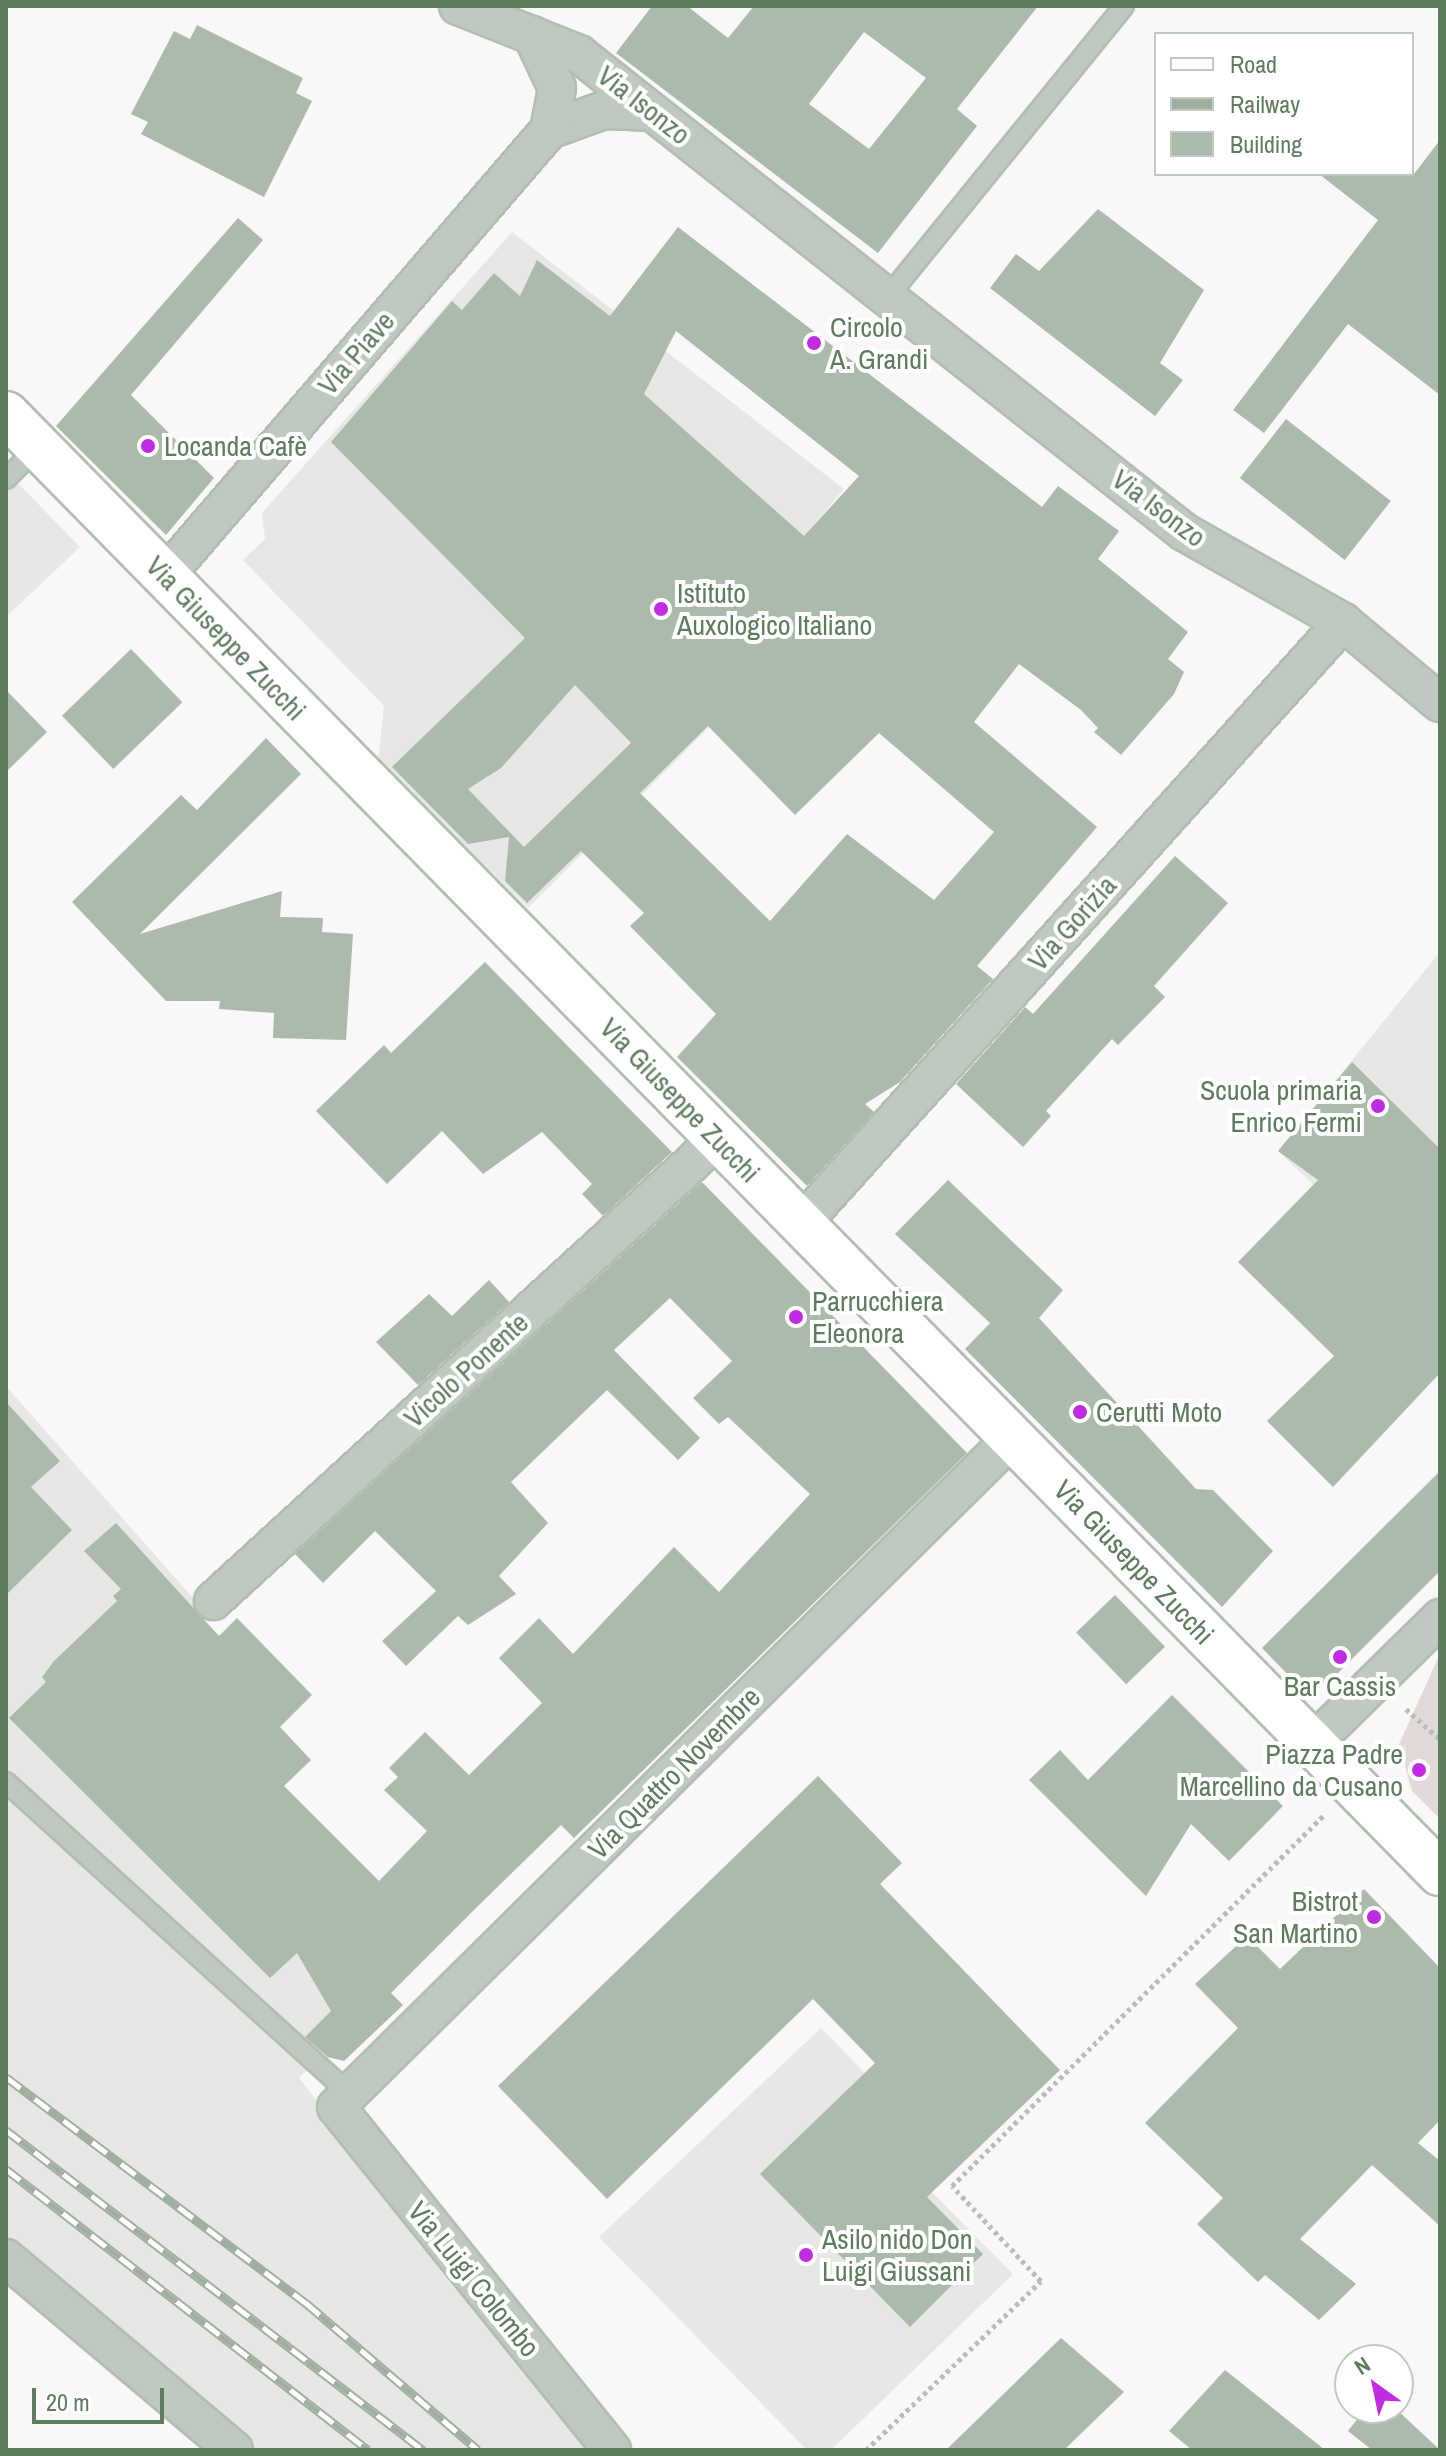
<!DOCTYPE html>
<html>
<head>
<meta charset="utf-8">
<style>
	body { margin:0 }
	#map { position:relative; width:1446px; height:2456px; overflow:hidden; background:#f9f7f8; font-family:"Archivo Narrow",sans-serif }
	div>[style] { position:absolute }
	.built>* { inset:0; background:#e7e8e6 }
	.green>* { inset:0; background:#e1dad8 }
	.building>* { inset:0; background:#abbaab; transform-origin:0 0 }
	.path>* { height:5px; margin-top:-2.5px; transform-origin:0; background:repeating-linear-gradient(90deg,#b8bfb8 0 4px,transparent 0 8px) }
	.roads { filter:drop-shadow(2px 0 #b2beb2) drop-shadow(-2px 0 #b2beb2) drop-shadow(0 2px #b2beb2) drop-shadow(0 -2px #b2beb2) }
	.lane>* { height:18px; margin:-9px; padding:0 9px; transform-origin:9px; border-radius:9px; background:#c0c9c0 }
	.street>* { height:36px; margin:-18px; padding:0 18px; transform-origin:18px; border-radius:18px; background:#c0c9c0 }
	.secondary>* { height:44px; margin:-22px; padding:0 22px; transform-origin:22px; border-radius:22px; background:#fff }
	.rail>* { height:9px; margin-top:-4.5px; transform-origin:0; background:repeating-linear-gradient(90deg,#fff 0 18px,#a1afa1 0 36px); box-sizing:border-box; border-block:2px solid #a1afa1 }
	.dots>* { width:22px; height:22px; translate:-50% -50%; box-sizing:border-box; border:4px solid #fff; border-radius:50% }
	span { translate:-50% -50%; white-space:nowrap; text-align:center; line-height:1.15; -webkit-text-stroke:8px #fff; paint-order:stroke }
	.street-label { font-size:28px; color:#5f7c5f }
	.poi-label { font-size:28px; color:#5f7c5f }
	.left { translate:0 -50%; text-align:left }
	.right { translate:-100% -50%; text-align:right }
	.frame { position:absolute; inset:0; border:8px solid #5f7c5f; pointer-events:none }
	.legend { position:absolute; left:1154px; top:32px; width:260px; height:144px; box-sizing:border-box; background:#fff; border:2px solid #bfcbbf; margin:0; padding:10px 14px; list-style:none; font-size:24px; color:#5f7c5f }
	.legend li { display:flex; align-items:center; gap:16px; height:40px }
	.legend b { width:40px; border:2px solid #bfcbbf }
	.north { position:absolute; left:1334px; top:2344px; width:80px; height:80px; box-sizing:border-box; background:#fff; border:2px solid #bfcbbf; border-radius:50%; rotate:327deg; font-size:22px; font-weight:700; line-height:32px; text-align:center; color:#5f7c5f }
	.north::after { content:''; display:block; margin:auto; width:28px; height:36px; background:#c12be4; clip-path:polygon(50% 0,100% 100%,50% 72%,0 100%) }
	.scale { position:absolute; left:32px; top:2388px; width:132px; height:36px; box-sizing:border-box; border:4px solid #5f7c5f; border-top:0; padding-left:10px; font-size:24px; line-height:28px; white-space:nowrap; color:#5f7c5f; -webkit-text-stroke:6px #fff; paint-order:stroke }
</style>
</head>
<body>
<div id="map">
	<div class="built">
		<i style="clip-path:polygon(512px 232px,844px 489px,805px 535px,856px 581px,528px 908px,378px 760px,384px 706px,243px 560px,265px 539px,262px 513px)"></i>
		<i style="clip-path:polygon(6px 471px,80px 547px,6px 617px)"></i>
		<i style="clip-path:polygon(1440px 952px,1440px 1305px,1278px 1151px)"></i>
		<i style="clip-path:polygon(6px 1386px,208px 1615px,115px 1706px,117px 1716px,402px 2004px,344px 2061px,321px 2056px,299px 2078px,592px 2450px,255px 2450px,6px 2239px)"></i>
		<i style="clip-path:polygon(821px 2028px,949px 2159px,926px 2186px,1013px 2274px,831px 2450px,807px 2450px,599px 2237px)"></i>
	</div>
	<div class="green">
		<i style="clip-path:polygon(1440px 1654px,1440px 1819px,1412px 1791px,1399px 1744px)"></i>
	</div>
	<div class="building">
		<i style="clip-path:polygon(evenodd,652px 6px,687px 6px,728px 38px,754px 6px,1038px 6px,957px 109px,977px 126px,878px 253px,616px 53px,652px 6px,864px 32px,926px 78px,869px 149px,809px 104px,864px 32px)"></i>
		<i style="clip-path:polygon(197px 25px,303px 78px,296px 93px,312px 101px,264px 197px,141px 134px,148px 122px,131px 114px,174px 31px,190px 39px)"></i>
		<i style="clip-path:polygon(1440px 140px,1440px 395px,1348px 324px,1264px 433px,1233px 410px,1378px 220px,1319px 174px,1414px 174px)"></i>
		<i style="clip-path:polygon(1098px 209px,1204px 290px,1160px 363px,1183px 380px,1155px 416px,990px 288px,1016px 254px,1039px 271px)"></i>
		<i style="clip-path:polygon(238px 218px,263px 240px,131px 395px,214px 478px,166px 535px,56px 426px)"></i>
		<i style="clip-path:polygon(evenodd,678px 227px,1042px 507px,1058px 486px,1119px 531px,1098px 559px,1188px 632px,1168px 659px,1184px 672px,1174px 694px,1121px 755px,1094px 732px,1098px 728px,1081px 710px,1019px 664px,974px 722px,1097px 827px,977px 966px,993px 979px,900px 1082px,865px 1104px,874px 1112px,807px 1186px,677px 1057px,716px 1014px,630px 926px,644px 913px,581px 851px,527px 903px,505px 881px,509px 837px,468px 844px,392px 767px,525px 638px,331px 442px,452px 301px,462px 310px,494px 273px,520px 296px,537px 260px,610px 316px,678px 227px,676px 331px,859px 476px,804px 536px,644px 394px,676px 331px,678px 227px,575px 685px,631px 743px,524px 847px,468px 789px,501px 768px,575px 685px,678px 227px,708px 726px,795px 815px,879px 733px,994px 832px,934px 900px,847px 834px,770px 921px,640px 793px,708px 726px)"></i>
		<i style="left:1286px;top:419px;width:133px;height:75px;rotate:38deg"></i>
		<i style="left:131px;top:649px;width:74px;height:96px;rotate:46deg"></i>
		<i style="clip-path:polygon(6px 690px,47px 732px,6px 772px)"></i>
		<i style="clip-path:polygon(266px 738px,301px 774px,140px 934px,282px 891px,280px 917px,323px 918px,322px 932px,353px 934px,346px 1040px,273px 1038px,274px 1013px,219px 1009px,220px 1001px,166px 1001px,72px 902px,181px 795px,197px 810px)"></i>
		<i style="clip-path:polygon(1175px 856px,1228px 903px,1154px 986px,1165px 997px,1118px 1045px,1112px 1039px,1046px 1111px,1051px 1116px,1023px 1147px,956px 1084px,1025px 1007px,1033px 1014px)"></i>
		<i style="clip-path:polygon(485px 962px,672px 1152px,603px 1216px,582px 1194px,592px 1184px,542px 1132px,483px 1174px,442px 1131px,387px 1184px,316px 1111px,384px 1045px,391px 1053px)"></i>
		<i style="clip-path:polygon(1352px 1062px,1440px 1149px,1440px 1373px,1333px 1487px,1267px 1421px,1334px 1356px,1238px 1262px,1318px 1180px,1278px 1151px)"></i>
		<i style="clip-path:polygon(948px 1180px,1063px 1290px,1039px 1318px,1196px 1489px,1213px 1490px,1273px 1551px,1222px 1607px,965px 1349px,990px 1323px,895px 1234px)"></i>
		<i style="clip-path:polygon(702px 1182px,967px 1453px,574px 1838px,561px 1825px,478px 1906px,391px 1993px,403px 2005px,344px 2061px,328px 2057px,305px 2037px,331px 2011px,297px 1953px,270px 1978px,9px 1718px,46px 1682px,42px 1677px,54px 1661px,117px 1601px,113px 1596px,121px 1589px,84px 1551px,116px 1523px,219px 1636px,237px 1618px,312px 1695px,280px 1727px,311px 1760px,284px 1786px,379px 1881px,427px 1831px,384px 1790px,398px 1777px,389px 1768px,425px 1732px,469px 1775px,542px 1703px,499px 1658px,539px 1618px,573px 1654px,674px 1547px,719px 1592px,810px 1494px,728px 1417px,719px 1424px,693px 1398px,732px 1361px,670px 1298px,614px 1350px,700px 1438px,678px 1460px,607px 1390px,511px 1482px,548px 1523px,499px 1576px,516px 1594px,468px 1625px,458px 1616px,406px 1666px,382px 1641px,436px 1591px,375px 1531px,323px 1583px,295px 1554px)"></i>
		<i style="clip-path:polygon(489px 1280px,509px 1302px,418px 1385px,376px 1342px,429px 1294px,452px 1316px)"></i>
		<i style="clip-path:polygon(6px 1402px,60px 1461px,31px 1487px,72px 1530px,6px 1595px)"></i>
		<i style="clip-path:polygon(1440px 1471px,1440px 1571px,1326px 1685px,1298px 1685px,1262px 1648px)"></i>
		<i style="left:1115px;top:1595px;width:72px;height:54px;rotate:46deg"></i>
		<i style="clip-path:polygon(1172px 1695px,1283px 1806px,1229px 1861px,1191px 1824px,1146px 1896px,1029px 1780px,1060px 1750px,1088px 1780px)"></i>
		<i style="clip-path:polygon(818px 1776px,902px 1863px,880px 1884px,1060px 2070px,927px 2197px,983px 2254px,910px 2327px,760px 2174px,875px 2063px,813px 1999px,607px 2199px,498px 2086px)"></i>
		<i style="clip-path:polygon(1364px 1889px,1440px 1968px,1440px 2120px,1418px 2143px,1440px 2161px,1440px 2226px,1372px 2165px,1300px 2239px,1356px 2284px,1319px 2320px,1265px 2275px,1258px 2282px,1197px 2224px,1223px 2198px,1145px 2123px,1238px 2028px,1195px 1984px,1247px 1936px,1280px 1969px)"></i>
		<i style="clip-path:polygon(1061px 2338px,1124px 2392px,1064px 2450px,946px 2450px)"></i>
		<i style="clip-path:polygon(1225px 2370px,1325px 2450px,1192px 2450px,1169px 2431px)"></i>
		<i style="clip-path:polygon(1366px 2408px,1395px 2408px,1440px 2450px,1372px 2450px,1348px 2431px)"></i>
	</div>
	<div class="path">
		<i style="left:1406px;top:1709px;width:45px;rotate:41.4deg"></i>
		<i style="left:866px;top:2450px;width:243px;rotate:-44deg"></i>
		<i style="left:1041px;top:2281px;width:130px;rotate:-133.1deg"></i>
		<i style="left:952px;top:2186px;width:525px;rotate:-44.92deg"></i>
	</div>
	<div class="roads">
		<div class="lane">
			<i style="left:890px;top:294px;width:371px;rotate:-50.9deg"></i>
			<i style="left:6px;top:479px;width:45px;rotate:-45deg"></i>
			<i style="left:6px;top:1782px;width:463px;rotate:42.2deg"></i>
		</div>
		<div class="street">
			<i style="left:458px;top:6px;width:130px;rotate:21.6deg"></i>
			<i style="left:579px;top:54px;width:771px;rotate:38.31deg"></i>
			<i style="left:1184px;top:532px;width:183px;rotate:29.5deg"></i>
			<i style="left:1343px;top:622px;width:126px;rotate:39.9deg"></i>
			<i style="left:549px;top:130px;width:59px;rotate:-20deg"></i>
			<i style="left:604px;top:110px;width:48px;rotate:2.4deg"></i>
			<i style="left:165px;top:576px;width:589px;rotate:-49.27deg"></i>
			<i style="left:549px;top:130px;width:43px;rotate:-79.2deg"></i>
			<i style="left:557px;top:88px;width:59px;rotate:-115.3deg"></i>
			<i style="left:801px;top:1224px;width:810px;rotate:-48deg"></i>
			<i style="left:213px;top:1601px;width:684px;rotate:-42.45deg"></i>
			<i style="left:1312px;top:1744px;width:180px;rotate:-44.5deg"></i>
			<i style="left:6px;top:2258px;width:298px;rotate:40.1deg"></i>
			<i style="left:612px;top:2450px;width:440px;rotate:-128.8deg"></i>
			<i style="left:336px;top:2107px;width:951px;rotate:-44.7deg"></i>
		</div>
		<div class="secondary">
			<i style="left:6px;top:414px;width:2046px;rotate:45.5deg"></i>
		</div>
	</div>
	<div class="rail">
		<i style="left:6px;top:2077px;width:376px;rotate:37deg"></i>
		<i style="left:306px;top:2303px;width:226px;rotate:40.5deg"></i>
		<i style="left:6px;top:2130px;width:526px;rotate:37.5deg"></i>
		<i style="left:6px;top:2169px;width:458px;rotate:37.8deg"></i>
	</div>
	<div class="dots">
		<i style="left:814px;top:343px;background:#c12be4"></i>
		<i style="left:148px;top:446px;background:#c12be4"></i>
		<i style="left:661px;top:609px;background:#c12be4"></i>
		<i style="left:1378px;top:1106px;background:#c12be4"></i>
		<i style="left:796px;top:1317px;background:#c12be4"></i>
		<i style="left:1080px;top:1412px;background:#c12be4"></i>
		<i style="left:1340px;top:1657px;background:#c12be4"></i>
		<i style="left:1419px;top:1770px;background:#c12be4"></i>
		<i style="left:1374px;top:1917px;background:#c12be4"></i>
		<i style="left:806px;top:2255px;background:#c12be4"></i>
	</div>
	<div class="street-label">
		<span style="left:644px;top:105px;rotate:38deg">Via Isonzo</span>
		<span style="left:356px;top:353px;rotate:-49deg">Via Piave</span>
		<span style="left:1159px;top:508px;rotate:37deg">Via Isonzo</span>
		<span style="left:226px;top:638px;rotate:46deg">Via Giuseppe Zucchi</span>
		<span style="left:1072px;top:923px;rotate:-48deg">Via Gorizia</span>
		<span style="left:680px;top:1100px;rotate:46deg">Via Giuseppe Zucchi</span>
		<span style="left:466px;top:1370px;rotate:-42deg">Vicolo Ponente</span>
		<span style="left:1134px;top:1562px;rotate:46deg">Via Giuseppe Zucchi</span>
		<span style="left:674px;top:1773px;rotate:-45deg">Via Quattro Novembre</span>
		<span style="left:474px;top:2279px;rotate:51deg">Via Luigi Colombo</span>
	</div>
	<div class="poi-label">
		<span class="left" style="left:830px;top:343px">Circolo<br>A. Grandi</span>
		<span class="left" style="left:164px;top:446px">Locanda Cafè</span>
		<span class="left" style="left:677px;top:609px">Istituto<br>Auxologico Italiano</span>
		<span class="right" style="left:1362px;top:1106px">Scuola primaria<br>Enrico Fermi</span>
		<span class="left" style="left:812px;top:1317px">Parrucchiera<br>Eleonora</span>
		<span class="left" style="left:1096px;top:1412px">Cerutti Moto</span>
		<span style="left:1340px;top:1686px">Bar Cassis</span>
		<span class="right" style="left:1403px;top:1770px">Piazza Padre<br>Marcellino da Cusano</span>
		<span class="right" style="left:1358px;top:1917px">Bistrot<br>San Martino</span>
		<span class="left" style="left:822px;top:2255px">Asilo nido Don<br>Luigi Giussani</span>
	</div>
	<div class="frame"></div>
	<ul class="legend">
	<li><b style="height:10px;background:#fff"></b>Road</li>
	<li><b style="height:10px;background:#a1afa1"></b>Railway</li>
	<li><b style="height:22px;background:#abbaab"></b>Building</li>
	</ul>
	<div class="north">N</div>
	<div class="scale">20 m</div>
</div>
</body>
</html>
